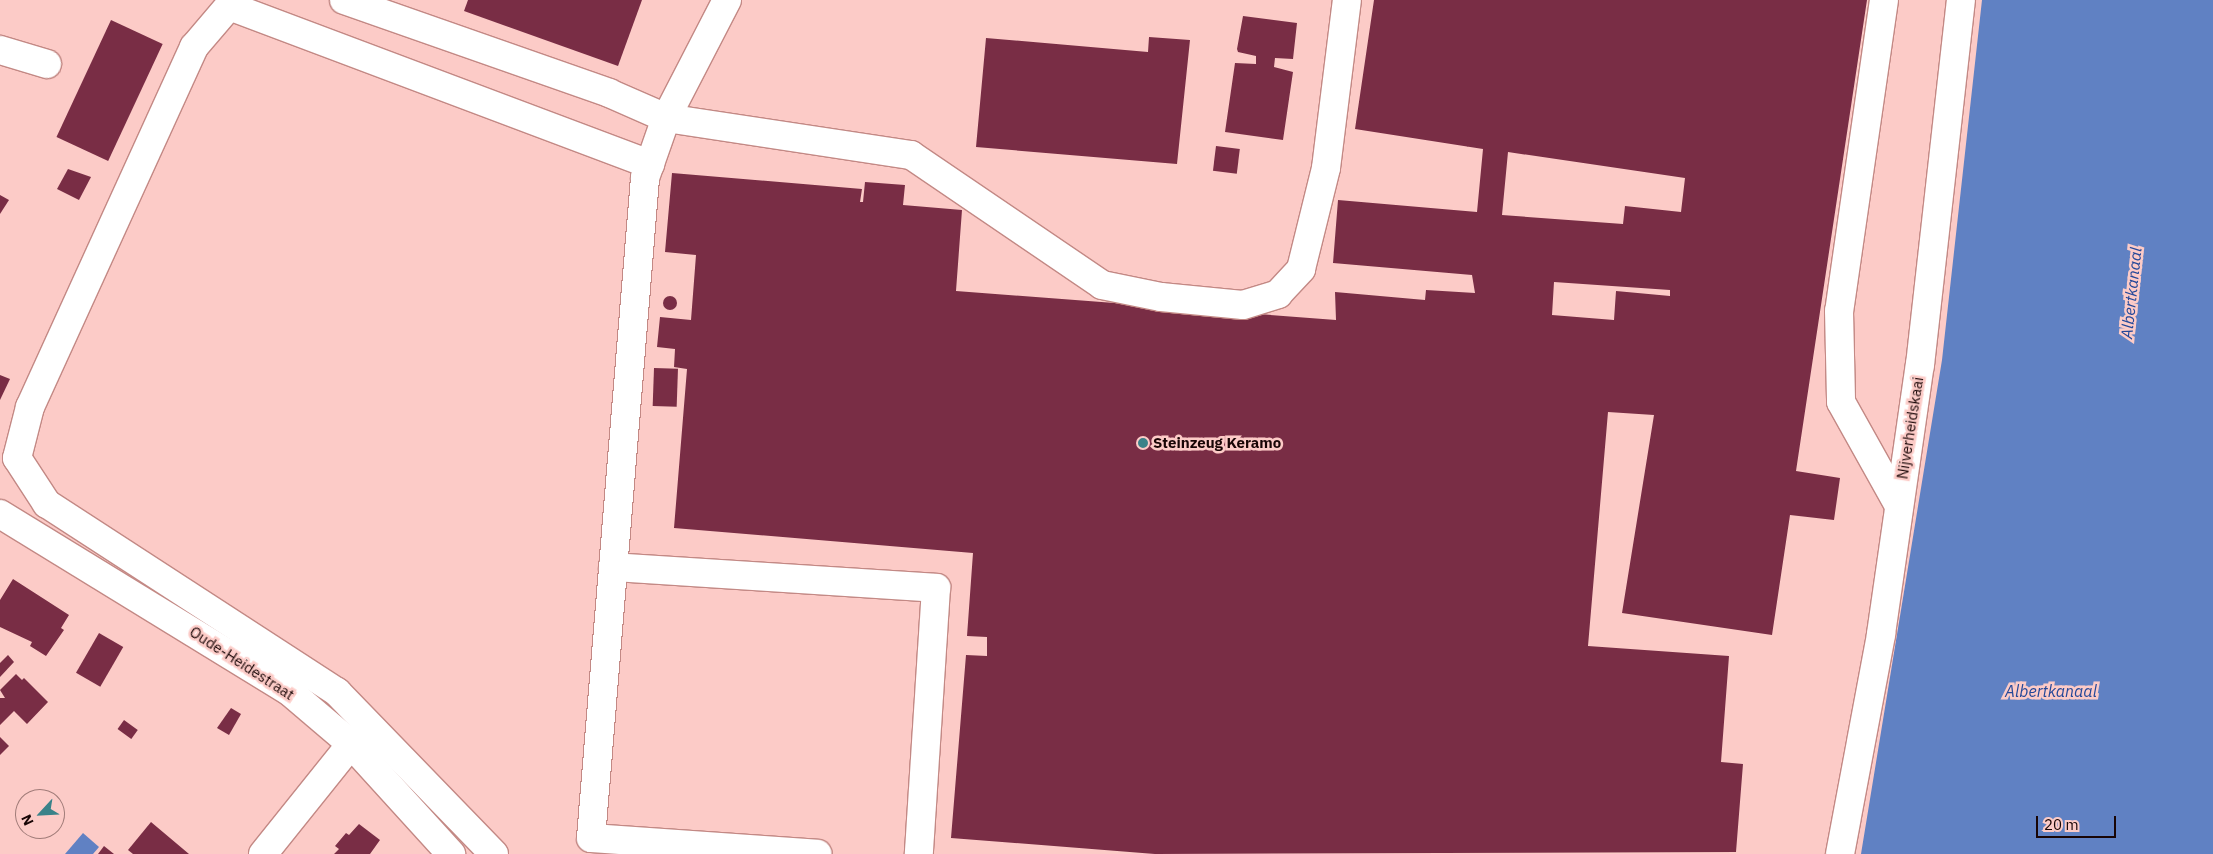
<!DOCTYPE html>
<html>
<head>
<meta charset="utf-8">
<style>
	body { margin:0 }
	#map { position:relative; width:2213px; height:854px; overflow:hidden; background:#fccbc7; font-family:"IBM Plex Sans",sans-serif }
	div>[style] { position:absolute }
	.water>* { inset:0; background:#6081c3 }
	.building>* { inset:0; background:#792d45; transform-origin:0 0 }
	.round { border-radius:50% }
	.roads { filter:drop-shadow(1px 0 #c38985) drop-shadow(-1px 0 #c38985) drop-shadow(0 1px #c38985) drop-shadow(0 -1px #c38985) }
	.minor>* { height:28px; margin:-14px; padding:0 14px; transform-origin:14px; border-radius:14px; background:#fff }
	.dots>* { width:14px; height:14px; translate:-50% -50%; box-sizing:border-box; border:2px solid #fccbc7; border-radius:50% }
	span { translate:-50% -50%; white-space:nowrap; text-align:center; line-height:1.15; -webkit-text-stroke:5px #fccbc7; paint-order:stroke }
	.street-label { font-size:15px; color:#180505 }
	.poi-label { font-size:15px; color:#180505; font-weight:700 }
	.left { translate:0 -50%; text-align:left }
	.water-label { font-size:16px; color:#244899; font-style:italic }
	.north { position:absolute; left:15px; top:789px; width:50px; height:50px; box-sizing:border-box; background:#fccbc7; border:1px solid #a17c79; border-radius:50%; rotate:245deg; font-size:14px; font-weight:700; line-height:20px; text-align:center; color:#180505 }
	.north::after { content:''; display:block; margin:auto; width:18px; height:22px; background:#3a8289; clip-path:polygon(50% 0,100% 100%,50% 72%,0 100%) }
	.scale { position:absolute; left:2036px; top:816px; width:80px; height:22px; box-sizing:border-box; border:2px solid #180505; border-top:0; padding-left:6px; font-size:15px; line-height:18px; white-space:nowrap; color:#180505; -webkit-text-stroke:4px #fccbc7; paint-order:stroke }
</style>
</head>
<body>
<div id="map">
	<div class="water">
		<i style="clip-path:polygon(1982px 0,2213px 0,2213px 854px,1861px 854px,1942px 360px)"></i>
		<i style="clip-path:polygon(83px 833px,99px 847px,93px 854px,65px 854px)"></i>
	</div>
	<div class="building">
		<i style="clip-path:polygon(468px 0,642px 0,618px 66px,464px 11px)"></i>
		<i style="clip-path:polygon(evenodd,1374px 0,1867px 0,1796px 471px,1840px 478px,1834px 520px,1790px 515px,1772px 635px,1622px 613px,1654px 415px,1608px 412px,1588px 646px,1729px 656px,1721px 762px,1743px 764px,1736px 852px,1155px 854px,951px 838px,966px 655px,987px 656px,987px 637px,967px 636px,973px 553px,674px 528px,687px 369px,674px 367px,675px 349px,657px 347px,660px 317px,691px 320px,696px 255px,665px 252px,672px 173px,862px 189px,860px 202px,863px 202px,865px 182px,905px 185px,903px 205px,962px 210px,956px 291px,1336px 320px,1335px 292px,1425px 300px,1426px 290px,1475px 293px,1472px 275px,1333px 263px,1338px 200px,1477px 212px,1483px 149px,1355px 129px,1374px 0,1508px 152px,1685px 178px,1681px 212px,1625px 206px,1623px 224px,1502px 215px,1508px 152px,1374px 0,1554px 282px,1670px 290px,1670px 296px,1616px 291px,1614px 320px,1552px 315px,1554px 282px)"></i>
		<i style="clip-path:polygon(1243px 16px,1297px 23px,1293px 59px,1275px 58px,1274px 67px,1293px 72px,1283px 140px,1225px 132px,1235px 63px,1256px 64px,1256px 56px,1238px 52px,1237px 49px)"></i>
		<i style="left:111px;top:20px;width:57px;height:129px;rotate:25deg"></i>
		<i style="clip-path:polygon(1149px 37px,1190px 40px,1177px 164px,976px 147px,986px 38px,1148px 52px)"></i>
		<i style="left:1216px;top:146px;width:24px;height:25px;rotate:7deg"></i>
		<i style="clip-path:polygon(68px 169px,91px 177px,79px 200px,57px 189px)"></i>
		<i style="clip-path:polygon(0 195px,9px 200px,0 214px)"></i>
		<i class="round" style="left:663px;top:296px;width:14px;height:14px"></i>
		<i style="left:654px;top:368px;width:24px;height:38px;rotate:2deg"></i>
		<i style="clip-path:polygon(0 375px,10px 379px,0 400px)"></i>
		<i style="clip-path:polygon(13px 579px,69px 615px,61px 628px,64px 630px,46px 656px,30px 646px,32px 642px,0 627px,0 600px)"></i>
		<i style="left:99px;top:633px;width:28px;height:46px;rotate:30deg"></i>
		<i style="clip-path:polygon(8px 655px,14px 662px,0 677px,0 663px)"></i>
		<i style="clip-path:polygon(16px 674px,22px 680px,24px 678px,48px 702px,27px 724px,14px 711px,0 725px,0 698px,5px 698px,0 690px)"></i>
		<i style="clip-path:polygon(231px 708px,241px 714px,229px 735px,217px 728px)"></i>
		<i style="left:124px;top:720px;width:17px;height:11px;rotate:36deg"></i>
		<i style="clip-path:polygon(0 737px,9px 746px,0 755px)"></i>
		<i style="clip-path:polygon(151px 822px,189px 854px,133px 854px,128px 850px)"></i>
		<i style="clip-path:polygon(359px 824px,380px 840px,370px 854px,334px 854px,339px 849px,335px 846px,346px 833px,349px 835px)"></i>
		<i style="clip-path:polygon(104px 846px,114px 854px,98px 854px)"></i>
	</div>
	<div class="roads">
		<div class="minor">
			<i style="left:344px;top:0;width:281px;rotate:19.3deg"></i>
			<i style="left:609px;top:93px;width:62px;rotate:23.7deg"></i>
			<i style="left:666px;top:118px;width:248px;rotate:8.6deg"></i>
			<i style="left:911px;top:155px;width:231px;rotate:34.2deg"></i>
			<i style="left:1102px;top:285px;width:60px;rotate:11.5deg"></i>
			<i style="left:1161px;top:297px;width:82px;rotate:5.6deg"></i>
			<i style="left:1243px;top:305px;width:37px;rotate:-17deg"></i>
			<i style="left:1278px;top:294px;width:34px;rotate:-47deg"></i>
			<i style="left:1301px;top:269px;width:104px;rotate:-76.1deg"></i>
			<i style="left:1326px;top:168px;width:169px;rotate:-82.9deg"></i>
			<i style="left:727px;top:0;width:133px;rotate:117.3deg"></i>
			<i style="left:666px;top:118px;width:64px;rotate:109.3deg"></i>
			<i style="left:645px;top:178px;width:662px;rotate:94.68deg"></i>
			<i style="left:591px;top:838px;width:227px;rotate:4deg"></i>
			<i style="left:1884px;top:0;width:314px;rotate:98.2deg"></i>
			<i style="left:1839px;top:311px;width:91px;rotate:88.7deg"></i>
			<i style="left:1841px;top:402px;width:117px;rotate:60.8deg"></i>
			<i style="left:0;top:50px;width:49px;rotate:16.6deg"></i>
			<i style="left:0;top:514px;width:340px;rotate:31.5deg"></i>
			<i style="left:290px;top:692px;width:80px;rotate:40.4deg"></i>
			<i style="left:351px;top:744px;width:149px;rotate:47.7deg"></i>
			<i style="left:613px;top:567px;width:324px;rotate:3.7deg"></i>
			<i style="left:936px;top:588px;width:267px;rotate:93.7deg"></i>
			<i style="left:263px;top:854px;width:141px;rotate:-51.3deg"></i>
			<i style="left:494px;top:854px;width:226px;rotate:-134.1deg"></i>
			<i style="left:337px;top:692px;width:346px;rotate:-147deg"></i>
			<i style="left:47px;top:504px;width:55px;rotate:-123.1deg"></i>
			<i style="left:17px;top:458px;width:53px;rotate:-75.7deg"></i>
			<i style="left:30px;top:407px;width:396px;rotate:-65.5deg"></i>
			<i style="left:194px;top:47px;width:54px;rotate:-49.5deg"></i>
			<i style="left:229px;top:6px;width:450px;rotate:20.6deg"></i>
			<i style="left:1840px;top:854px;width:224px;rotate:-79.4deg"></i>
			<i style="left:1881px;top:634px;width:272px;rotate:-81.8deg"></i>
			<i style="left:1920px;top:365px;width:367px;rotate:-83.6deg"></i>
		</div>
	</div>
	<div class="dots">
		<i style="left:1143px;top:443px;background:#3a8289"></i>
	</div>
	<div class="street-label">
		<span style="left:1910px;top:428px;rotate:-81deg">Nijverheidskaai</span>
		<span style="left:242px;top:663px;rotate:33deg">Oude-Heidestraat</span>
	</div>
	<div class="poi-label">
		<span class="left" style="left:1153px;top:443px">Steinzeug Keramo</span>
	</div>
	<div class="water-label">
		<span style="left:2131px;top:293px;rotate:-84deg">Albertkanaal</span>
		<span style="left:2051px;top:691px">Albertkanaal</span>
	</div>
	<div class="north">N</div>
	<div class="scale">20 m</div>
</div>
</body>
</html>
